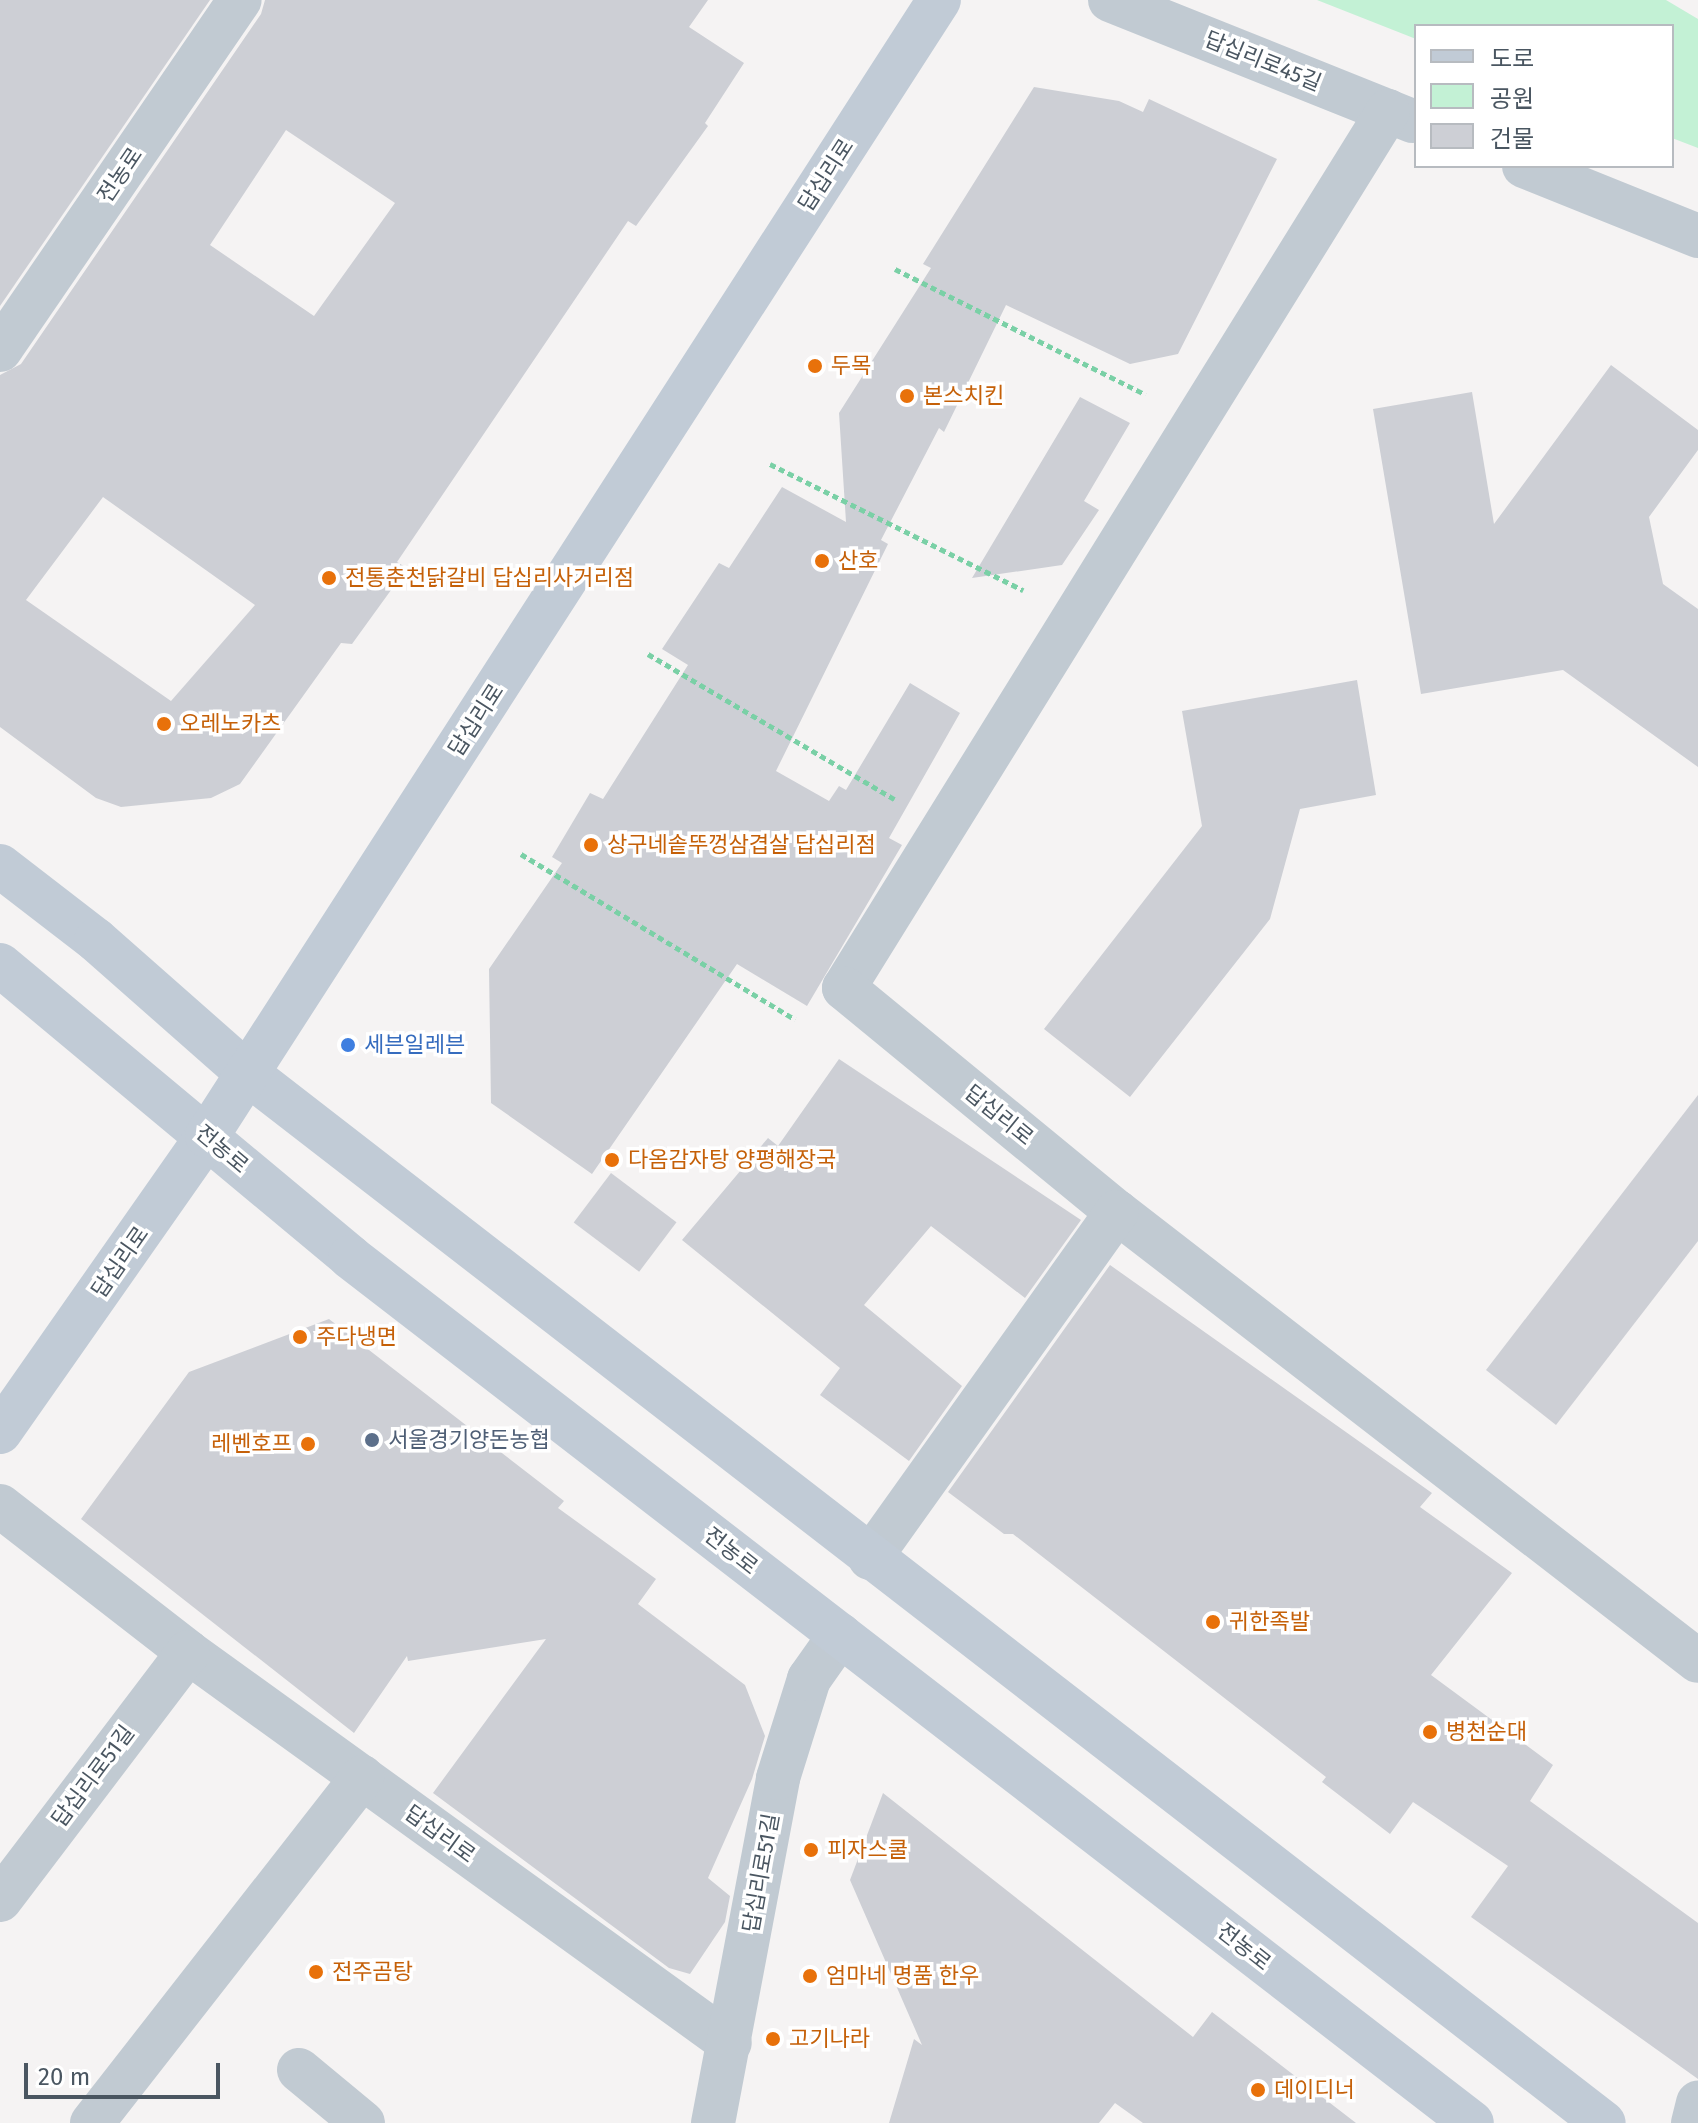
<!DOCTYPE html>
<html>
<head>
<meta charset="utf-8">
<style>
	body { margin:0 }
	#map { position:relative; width:1698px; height:2123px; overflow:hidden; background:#f5f3f3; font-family:"Fira Sans","Noto Sans KR",sans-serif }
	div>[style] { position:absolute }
	.green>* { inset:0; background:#c3f1d5 }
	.building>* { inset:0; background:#cdcfd5; transform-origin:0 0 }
	.path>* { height:5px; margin-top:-2.5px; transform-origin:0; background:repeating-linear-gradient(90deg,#7ad0a6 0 6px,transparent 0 10px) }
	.street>* { height:44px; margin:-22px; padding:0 22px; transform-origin:22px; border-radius:22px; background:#c1cad2 }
	.secondary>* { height:44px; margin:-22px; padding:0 22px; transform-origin:22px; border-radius:22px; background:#c1cbd6 }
	.dots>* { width:22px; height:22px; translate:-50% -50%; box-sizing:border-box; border:4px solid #fff; border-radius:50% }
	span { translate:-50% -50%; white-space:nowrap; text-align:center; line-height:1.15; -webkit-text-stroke:7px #fff; paint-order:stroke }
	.street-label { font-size:22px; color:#4a5661 }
	.food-label { font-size:22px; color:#c56008 }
	.left { translate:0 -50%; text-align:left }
	.right { translate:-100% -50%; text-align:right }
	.shop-label { font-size:22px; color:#366cbe }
	.service-label { font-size:22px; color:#4e5e75 }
	.legend { position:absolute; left:1414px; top:24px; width:260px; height:144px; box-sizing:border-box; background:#fff; border:2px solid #b7bbc0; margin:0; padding:10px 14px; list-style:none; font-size:24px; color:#4a5661 }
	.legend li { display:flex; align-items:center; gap:16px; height:40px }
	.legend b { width:40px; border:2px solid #b7bbc0 }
	.scale { position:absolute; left:24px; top:2063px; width:196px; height:36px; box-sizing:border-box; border:4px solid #4a5661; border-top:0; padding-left:10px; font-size:24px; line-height:28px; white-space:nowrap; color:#4a5661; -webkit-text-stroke:6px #fff; paint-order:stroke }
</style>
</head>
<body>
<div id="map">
	<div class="green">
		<i style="clip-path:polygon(1317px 0,1666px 0,1698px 19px,1698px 148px,1672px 138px,1672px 26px,1416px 26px,1416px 39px)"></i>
	</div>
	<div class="building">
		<i style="clip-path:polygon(0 0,210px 0,0 306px)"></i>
		<i style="clip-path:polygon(evenodd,265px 0,708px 0,689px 27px,744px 63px,705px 123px,708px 126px,636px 226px,628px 221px,397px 562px,407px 568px,352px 644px,341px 643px,240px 784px,211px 798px,121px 807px,96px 798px,0 727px,0 375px,21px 364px,261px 14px,265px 0,286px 130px,395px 203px,314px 316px,210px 245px,286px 130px,265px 0,103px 497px,255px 605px,171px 701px,26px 600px,103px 497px)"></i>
		<i style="clip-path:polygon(1034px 87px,1119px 101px,1143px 112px,1149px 99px,1277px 159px,1178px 354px,1130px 364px,1006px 305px,944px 432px,939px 428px,881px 540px,888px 544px,776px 771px,829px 801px,839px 786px,846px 790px,910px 683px,960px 713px,889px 838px,902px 845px,807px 1006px,737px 964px,592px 1174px,491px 1103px,489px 969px,562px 863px,552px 857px,590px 793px,603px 799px,688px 665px,662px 649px,719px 563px,729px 568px,782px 487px,846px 522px,839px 413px,931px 268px,923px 264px)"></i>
		<i style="clip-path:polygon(1611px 365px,1698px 430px,1698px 450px,1649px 517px,1663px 584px,1698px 609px,1698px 767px,1563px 670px,1421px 694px,1373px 409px,1472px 392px,1494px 524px)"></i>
		<i style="clip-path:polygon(1080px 397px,1130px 423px,1084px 501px,1099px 510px,1062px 565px,972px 578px)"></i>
		<i style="clip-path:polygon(1357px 680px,1376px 795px,1300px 809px,1270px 919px,1130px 1097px,1044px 1029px,1202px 826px,1182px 711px)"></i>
		<i style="clip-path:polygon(839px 1059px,1081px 1220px,1025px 1298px,931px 1226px,864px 1305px,962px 1386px,909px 1461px,820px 1395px,840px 1368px,682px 1240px,768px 1138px,778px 1146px)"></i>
		<i style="clip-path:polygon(1698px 1095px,1698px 1241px,1556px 1425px,1486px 1370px)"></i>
		<i style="left:611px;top:1173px;width:82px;height:62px;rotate:37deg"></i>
		<i style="clip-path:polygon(1110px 1265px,1432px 1493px,1420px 1507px,1512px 1573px,1431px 1675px,1553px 1765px,1530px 1801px,1698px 1923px,1698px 2079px,1471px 1917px,1508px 1866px,1413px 1802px,1390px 1834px,1322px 1782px,1326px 1777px,1013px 1534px,1004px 1534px,948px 1492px)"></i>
		<i style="clip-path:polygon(329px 1319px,564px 1501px,558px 1508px,656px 1579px,638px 1604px,745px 1685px,765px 1736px,752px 1779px,708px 1878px,730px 1896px,725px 1922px,690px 1974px,669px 1968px,433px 1793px,546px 1639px,408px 1661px,407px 1656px,354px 1733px,81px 1519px,189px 1372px)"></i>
		<i style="clip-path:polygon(883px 1793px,1193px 2037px,1212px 2012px,1356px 2123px,1143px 2123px,1115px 2103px,1099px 2123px,889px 2123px,914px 2039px,922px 2045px,850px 1880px)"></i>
	</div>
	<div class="path">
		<i style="left:895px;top:269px;width:280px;rotate:26.6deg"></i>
		<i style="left:770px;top:464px;width:283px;rotate:26.5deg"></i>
		<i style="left:648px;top:654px;width:286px;rotate:30.5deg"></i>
		<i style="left:521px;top:854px;width:320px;rotate:31.1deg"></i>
	</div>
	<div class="street">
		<i style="left:1110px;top:0;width:326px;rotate:21.8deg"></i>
		<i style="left:1388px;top:111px;width:1032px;rotate:121.81deg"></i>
		<i style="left:844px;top:988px;width:353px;rotate:39.4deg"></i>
		<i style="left:1117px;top:1212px;width:734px;rotate:37.7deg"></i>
		<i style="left:1524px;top:166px;width:188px;rotate:21.9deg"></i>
		<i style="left:0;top:350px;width:424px;rotate:-55.6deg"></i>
		<i style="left:0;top:1506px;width:238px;rotate:37.8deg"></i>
		<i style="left:188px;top:1652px;width:668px;rotate:35.81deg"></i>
		<i style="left:870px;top:1558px;width:425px;rotate:-54.5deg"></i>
		<i style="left:0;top:1900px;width:311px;rotate:-52.8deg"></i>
		<i style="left:299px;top:2070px;width:83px;rotate:39.6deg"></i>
		<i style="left:92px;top:2123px;width:439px;rotate:-52deg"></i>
		<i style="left:713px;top:2123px;width:351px;rotate:-79.3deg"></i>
		<i style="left:778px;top:1778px;width:104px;rotate:-72.6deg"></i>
		<i style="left:809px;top:1679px;width:54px;rotate:-54.8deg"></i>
		<i style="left:1693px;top:2123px;width:21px;rotate:-76deg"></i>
	</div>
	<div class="secondary">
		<i style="left:0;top:866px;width:121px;rotate:37.6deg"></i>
		<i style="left:96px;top:940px;width:203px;rotate:41.4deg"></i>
		<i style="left:248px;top:1074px;width:1714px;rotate:37.73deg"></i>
		<i style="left:0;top:965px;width:456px;rotate:39.8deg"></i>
		<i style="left:350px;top:1257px;width:1417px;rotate:37.66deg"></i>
		<i style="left:0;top:1432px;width:361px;rotate:-55deg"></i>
		<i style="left:207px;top:1136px;width:1351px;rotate:-57.2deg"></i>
	</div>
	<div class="dots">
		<i style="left:815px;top:366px;background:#e8710a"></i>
		<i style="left:907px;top:396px;background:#e8710a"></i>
		<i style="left:822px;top:561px;background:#e8710a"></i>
		<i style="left:329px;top:578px;background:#e8710a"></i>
		<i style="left:164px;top:724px;background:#e8710a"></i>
		<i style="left:591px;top:845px;background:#e8710a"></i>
		<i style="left:348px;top:1045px;background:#3f7fe0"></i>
		<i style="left:612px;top:1160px;background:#e8710a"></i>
		<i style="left:300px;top:1337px;background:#e8710a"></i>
		<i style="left:372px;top:1440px;background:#5c6f8a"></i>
		<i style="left:308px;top:1444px;background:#e8710a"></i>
		<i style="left:1213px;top:1622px;background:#e8710a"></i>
		<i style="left:1430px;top:1732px;background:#e8710a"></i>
		<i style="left:811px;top:1850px;background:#e8710a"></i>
		<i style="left:316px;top:1972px;background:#e8710a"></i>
		<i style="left:810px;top:1976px;background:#e8710a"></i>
		<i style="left:773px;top:2039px;background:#e8710a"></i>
		<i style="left:1258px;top:2090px;background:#e8710a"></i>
	</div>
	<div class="street-label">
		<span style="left:1263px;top:61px;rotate:22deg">답십리로45길</span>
		<span style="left:120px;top:175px;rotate:-56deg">전농로</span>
		<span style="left:826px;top:175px;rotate:-57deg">답십리로</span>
		<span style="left:476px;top:720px;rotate:-57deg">답십리로</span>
		<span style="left:999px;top:1115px;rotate:39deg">답십리로</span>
		<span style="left:222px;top:1149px;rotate:40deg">전농로</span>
		<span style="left:120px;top:1262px;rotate:-55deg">답십리로</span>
		<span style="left:731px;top:1551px;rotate:38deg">전농로</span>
		<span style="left:93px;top:1776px;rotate:-53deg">답십리로51길</span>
		<span style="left:440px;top:1834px;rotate:36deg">답십리로</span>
		<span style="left:761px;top:1873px;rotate:-80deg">답십리로51길</span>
		<span style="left:1244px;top:1947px;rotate:38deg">전농로</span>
	</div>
	<div class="food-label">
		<span class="left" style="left:831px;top:366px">두목</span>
		<span class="left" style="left:923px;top:396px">본스치킨</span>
		<span class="left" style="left:838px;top:561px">산호</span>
		<span class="left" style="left:345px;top:578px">전통춘천닭갈비 답십리사거리점</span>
		<span class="left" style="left:180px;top:724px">오레노카츠</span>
		<span class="left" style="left:607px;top:845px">상구네솥뚜껑삼겹살 답십리점</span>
		<span class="left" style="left:628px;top:1160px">다옴감자탕 양평해장국</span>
		<span class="left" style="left:316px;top:1337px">주다냉면</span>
		<span class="right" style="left:292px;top:1444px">레벤호프</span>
		<span class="left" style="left:1229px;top:1622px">귀한족발</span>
		<span class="left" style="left:1446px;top:1732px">병천순대</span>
		<span class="left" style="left:827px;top:1850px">피자스쿨</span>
		<span class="left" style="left:332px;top:1972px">전주곰탕</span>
		<span class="left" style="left:826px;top:1976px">엄마네 명품 한우</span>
		<span class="left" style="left:789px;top:2039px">고기나라</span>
		<span class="left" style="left:1274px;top:2090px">데이디너</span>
	</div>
	<div class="shop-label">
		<span class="left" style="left:364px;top:1045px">세븐일레븐</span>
	</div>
	<div class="service-label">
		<span class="left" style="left:388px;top:1440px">서울경기양돈농협</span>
	</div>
	<ul class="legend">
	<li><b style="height:10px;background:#c1cbd6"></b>도로</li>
	<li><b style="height:22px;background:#c3f1d5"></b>공원</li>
	<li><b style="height:22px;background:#cdcfd5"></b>건물</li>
	</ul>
	<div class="scale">20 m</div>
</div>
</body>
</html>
